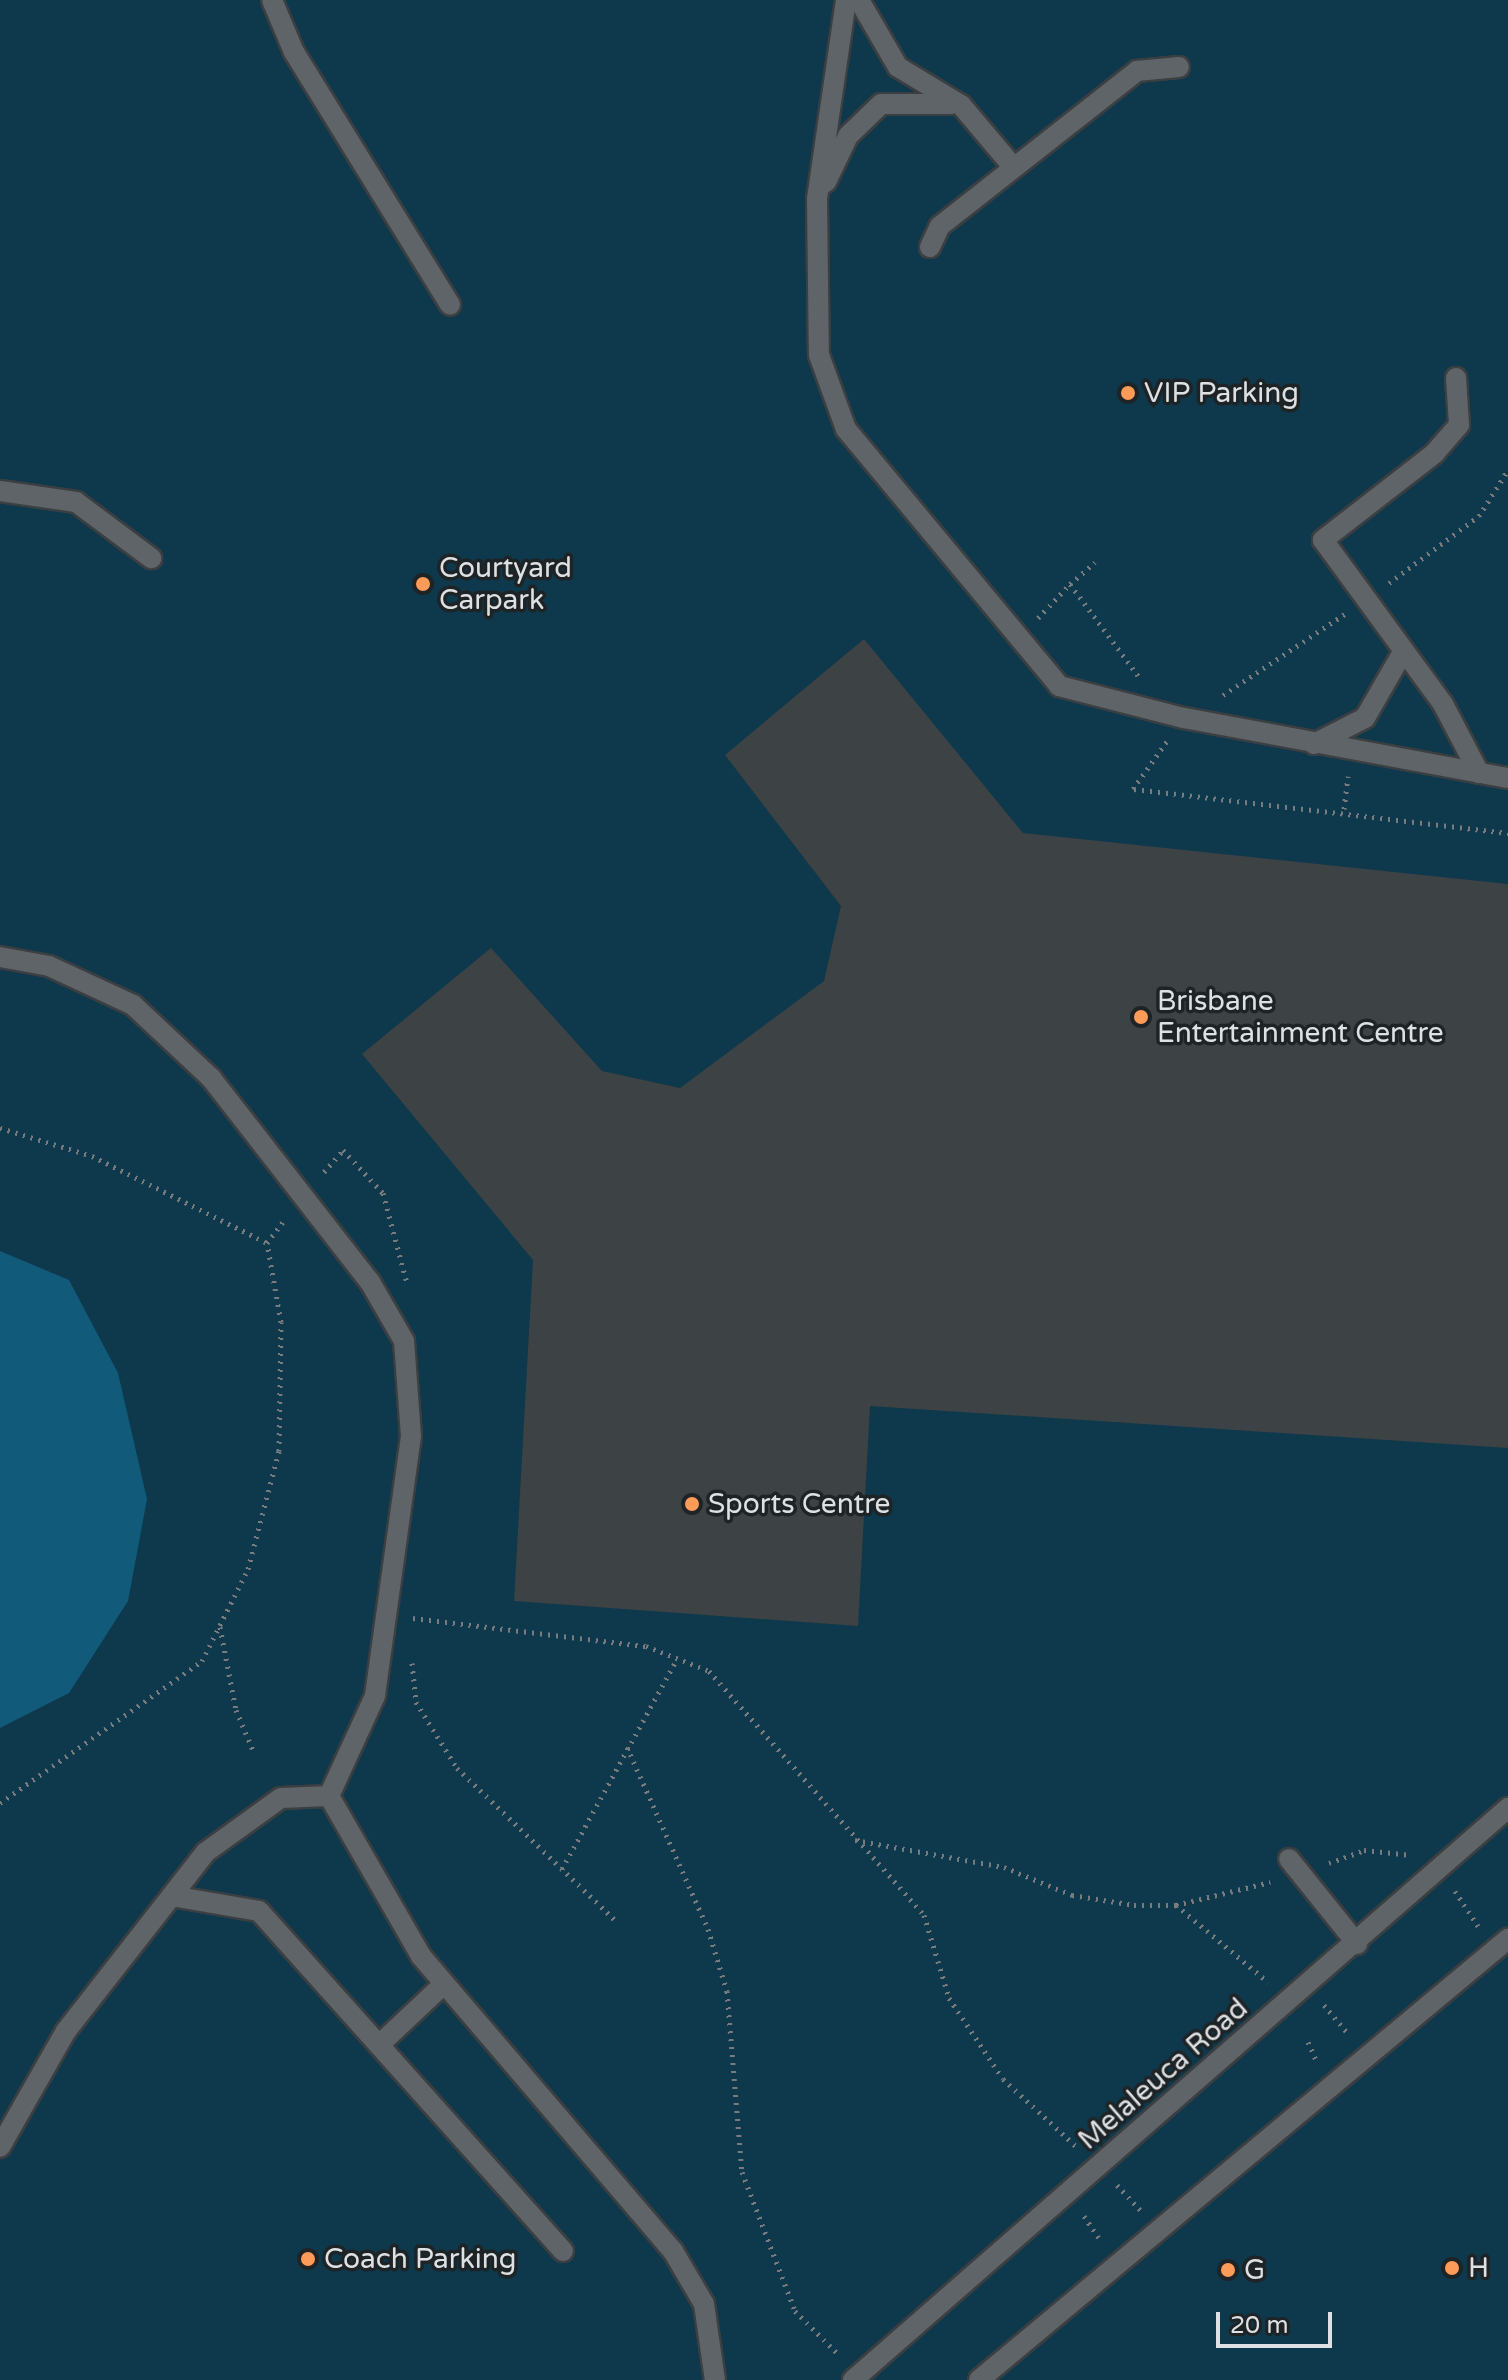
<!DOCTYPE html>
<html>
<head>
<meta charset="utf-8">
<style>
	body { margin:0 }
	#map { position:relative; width:1508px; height:2380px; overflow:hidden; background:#1e2326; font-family:"Varela Round",sans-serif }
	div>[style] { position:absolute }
	.green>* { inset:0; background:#0e384b; transform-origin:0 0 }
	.water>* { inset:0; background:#125a7a }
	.building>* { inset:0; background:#3d4245 }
	.path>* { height:5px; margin-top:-2.5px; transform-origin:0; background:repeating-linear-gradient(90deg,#787c7e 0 2px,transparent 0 8px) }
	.roads { filter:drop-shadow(2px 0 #3b3f42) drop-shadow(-2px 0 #3b3f42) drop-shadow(0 2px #3b3f42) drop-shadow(0 -2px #3b3f42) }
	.lane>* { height:20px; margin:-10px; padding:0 10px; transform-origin:10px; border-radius:10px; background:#5e6467 }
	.street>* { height:20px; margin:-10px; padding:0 10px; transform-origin:10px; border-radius:10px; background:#5e6467 }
	.dots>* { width:22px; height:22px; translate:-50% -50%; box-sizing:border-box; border:4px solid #1e2326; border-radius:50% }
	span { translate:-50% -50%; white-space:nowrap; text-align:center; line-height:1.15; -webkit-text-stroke:7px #1e2326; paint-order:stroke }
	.poi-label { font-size:28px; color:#dee1e3 }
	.left { translate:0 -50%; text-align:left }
	.street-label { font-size:28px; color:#dee1e3 }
	.scale { position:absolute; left:1216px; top:2312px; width:116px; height:36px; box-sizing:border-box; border:4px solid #dee1e3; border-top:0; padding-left:10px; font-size:24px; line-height:28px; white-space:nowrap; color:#dee1e3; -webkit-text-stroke:6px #1e2326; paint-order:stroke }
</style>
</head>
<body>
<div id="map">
	<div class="green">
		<i style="left:0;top:0;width:1508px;height:2380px"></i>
	</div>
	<div class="water">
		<i style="clip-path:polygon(0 1251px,69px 1280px,118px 1373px,147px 1499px,128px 1601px,69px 1693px,0 1728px)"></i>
	</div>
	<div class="building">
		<i style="clip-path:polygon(864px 639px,1023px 833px,1508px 884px,1508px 1448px,870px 1406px,858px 1626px,514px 1601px,533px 1260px,362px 1054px,491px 948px,602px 1071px,680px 1088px,824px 981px,841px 906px,725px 755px)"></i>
	</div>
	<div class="path">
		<i style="left:1389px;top:583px;width:112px;rotate:-36.7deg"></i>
		<i style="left:1479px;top:516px;width:54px;rotate:-57.8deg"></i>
		<i style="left:1070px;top:584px;width:33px;rotate:-41deg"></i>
		<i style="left:1038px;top:618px;width:47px;rotate:-46.7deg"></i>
		<i style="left:1070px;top:584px;width:116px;rotate:53.4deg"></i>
		<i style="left:1223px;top:695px;width:146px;rotate:-33.6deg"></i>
		<i style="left:1133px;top:789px;width:59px;rotate:-54.7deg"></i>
		<i style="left:1134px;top:789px;width:377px;rotate:6.7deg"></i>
		<i style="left:1344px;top:809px;width:33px;rotate:-83deg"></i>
		<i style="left:0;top:1128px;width:96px;rotate:16.9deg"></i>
		<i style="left:92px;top:1156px;width:195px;rotate:26.4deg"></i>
		<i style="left:324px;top:1172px;width:29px;rotate:-49deg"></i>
		<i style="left:343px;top:1150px;width:59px;rotate:47.1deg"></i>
		<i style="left:383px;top:1193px;width:93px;rotate:75.1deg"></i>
		<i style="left:413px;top:1618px;width:235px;rotate:6.9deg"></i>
		<i style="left:646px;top:1646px;width:68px;rotate:21.6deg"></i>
		<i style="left:709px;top:1671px;width:325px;rotate:48.6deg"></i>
		<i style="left:924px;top:1915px;width:87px;rotate:73.2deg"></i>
		<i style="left:949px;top:1998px;width:97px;rotate:56.3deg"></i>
		<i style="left:1003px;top:2079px;width:102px;rotate:42.6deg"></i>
		<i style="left:220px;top:1627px;width:85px;rotate:79.1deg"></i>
		<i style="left:236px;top:1710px;width:43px;rotate:67deg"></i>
		<i style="left:412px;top:1663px;width:39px;rotate:84deg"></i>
		<i style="left:416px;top:1702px;width:78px;rotate:58.2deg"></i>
		<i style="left:457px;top:1768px;width:218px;rotate:43.9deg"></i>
		<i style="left:627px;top:1747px;width:199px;rotate:66deg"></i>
		<i style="left:708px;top:1929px;width:65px;rotate:73deg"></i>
		<i style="left:727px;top:1991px;width:182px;rotate:85.3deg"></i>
		<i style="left:742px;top:2172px;width:149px;rotate:69.1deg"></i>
		<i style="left:795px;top:2311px;width:62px;rotate:45deg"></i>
		<i style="left:0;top:1803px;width:247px;rotate:-35.1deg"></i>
		<i style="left:202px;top:1661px;width:103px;rotate:-63.4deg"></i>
		<i style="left:248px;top:1569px;width:122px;rotate:-75.3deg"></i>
		<i style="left:279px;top:1451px;width:129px;rotate:-89.1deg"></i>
		<i style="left:281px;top:1322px;width:80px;rotate:-100deg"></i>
		<i style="left:267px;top:1243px;width:30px;rotate:-53deg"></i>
		<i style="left:855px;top:1840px;width:151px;rotate:10.3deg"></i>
		<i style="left:1004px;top:1867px;width:74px;rotate:22.4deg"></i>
		<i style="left:1072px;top:1895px;width:63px;rotate:9.2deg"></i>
		<i style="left:1134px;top:1905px;width:42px"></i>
		<i style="left:1176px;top:1905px;width:97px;rotate:-13.7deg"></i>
		<i style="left:1329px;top:1863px;width:37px;rotate:-20deg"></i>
		<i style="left:1364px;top:1850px;width:48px;rotate:5.9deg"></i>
		<i style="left:562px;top:1869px;width:239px;rotate:-61.3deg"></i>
		<i style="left:1455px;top:1891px;width:42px;rotate:56.7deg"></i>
		<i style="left:1176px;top:1905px;width:120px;rotate:39.9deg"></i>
		<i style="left:1324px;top:2005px;width:38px;rotate:50deg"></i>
		<i style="left:1308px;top:2042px;width:22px;rotate:66deg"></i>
		<i style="left:1117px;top:2185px;width:34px;rotate:47deg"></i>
		<i style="left:1084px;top:2216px;width:30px;rotate:56deg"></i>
	</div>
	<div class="roads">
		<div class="lane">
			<i style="left:272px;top:0;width:56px;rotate:67.1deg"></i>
			<i style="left:294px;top:52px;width:297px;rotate:58.3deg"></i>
			<i style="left:846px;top:0;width:202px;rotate:98.3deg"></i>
			<i style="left:817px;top:200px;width:155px;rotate:89.3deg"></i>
			<i style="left:819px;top:355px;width:79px;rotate:70deg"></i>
			<i style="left:846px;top:429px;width:334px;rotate:50.3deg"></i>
			<i style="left:1059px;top:686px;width:129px;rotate:14.4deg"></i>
			<i style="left:1184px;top:718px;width:330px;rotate:10.5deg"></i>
			<i style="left:859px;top:0;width:78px;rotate:59.8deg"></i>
			<i style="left:898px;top:67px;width:74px;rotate:31.1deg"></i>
			<i style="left:961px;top:105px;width:82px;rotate:49.9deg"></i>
			<i style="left:826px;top:182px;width:51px;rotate:-64.4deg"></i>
			<i style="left:848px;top:136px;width:46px;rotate:-44.1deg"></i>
			<i style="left:881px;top:104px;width:71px"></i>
			<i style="left:930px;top:247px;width:23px;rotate:-65deg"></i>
			<i style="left:940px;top:226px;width:251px;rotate:-38.2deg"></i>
			<i style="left:1137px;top:71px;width:42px;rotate:-5.4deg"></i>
			<i style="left:1456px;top:378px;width:47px;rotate:86.3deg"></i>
			<i style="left:1459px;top:425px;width:37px;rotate:131deg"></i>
			<i style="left:1435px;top:453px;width:142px;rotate:142.2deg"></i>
			<i style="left:1323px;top:540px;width:203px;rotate:53.8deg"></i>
			<i style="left:1443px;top:704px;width:78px;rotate:62.4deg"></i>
			<i style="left:0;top:491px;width:77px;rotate:8.2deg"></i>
			<i style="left:76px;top:502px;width:94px;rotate:36.7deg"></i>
			<i style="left:1314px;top:744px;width:57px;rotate:-27deg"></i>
			<i style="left:1365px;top:718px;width:76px;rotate:-60.1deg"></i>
			<i style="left:0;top:957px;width:50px;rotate:10.4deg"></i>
			<i style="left:49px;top:966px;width:93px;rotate:24.9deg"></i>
			<i style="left:133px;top:1005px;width:107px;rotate:43.1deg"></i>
			<i style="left:211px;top:1078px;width:259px;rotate:52.1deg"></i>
			<i style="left:370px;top:1282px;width:68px;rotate:60deg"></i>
			<i style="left:404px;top:1341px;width:95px;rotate:85.8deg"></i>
			<i style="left:411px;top:1436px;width:262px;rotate:97.9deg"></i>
			<i style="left:375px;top:1696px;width:110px;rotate:114.7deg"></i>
			<i style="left:1289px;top:1859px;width:109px;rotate:51.3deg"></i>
			<i style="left:172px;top:1896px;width:88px;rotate:9.8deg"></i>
			<i style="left:259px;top:1911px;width:456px;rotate:48.2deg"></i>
			<i style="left:379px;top:2045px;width:89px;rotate:-43.2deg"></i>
			<i style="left:0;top:2147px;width:133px;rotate:-60.4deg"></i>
			<i style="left:66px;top:2031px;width:227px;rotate:-52deg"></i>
			<i style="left:206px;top:1852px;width:92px;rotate:-35.8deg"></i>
			<i style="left:281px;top:1798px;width:48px;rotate:-2.4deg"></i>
			<i style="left:329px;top:1796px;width:185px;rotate:60.1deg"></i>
			<i style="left:421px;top:1956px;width:388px;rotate:49.5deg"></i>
			<i style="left:673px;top:2251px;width:61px;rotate:59.7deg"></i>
			<i style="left:704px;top:2304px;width:77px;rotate:81.8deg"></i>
			<i style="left:979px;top:2380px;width:689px;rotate:-39.82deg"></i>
		</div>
		<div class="street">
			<i style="left:853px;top:2380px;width:870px;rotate:-41.13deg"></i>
		</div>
	</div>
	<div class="dots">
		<i style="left:1128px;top:393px;background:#fe9b58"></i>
		<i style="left:423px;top:584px;background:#fe9b58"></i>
		<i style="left:1141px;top:1017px;background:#fe9b58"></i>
		<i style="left:692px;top:1504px;background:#fe9b58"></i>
		<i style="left:308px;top:2259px;background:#fe9b58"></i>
		<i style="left:1452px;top:2268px;background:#fe9b58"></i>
		<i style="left:1228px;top:2270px;background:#fe9b58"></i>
	</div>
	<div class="poi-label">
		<span class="left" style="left:1144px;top:393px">VIP Parking</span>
		<span class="left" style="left:439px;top:584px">Courtyard<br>Carpark</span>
		<span class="left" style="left:1157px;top:1017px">Brisbane<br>Entertainment Centre</span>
		<span class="left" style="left:708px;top:1504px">Sports Centre</span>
		<span class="left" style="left:324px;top:2259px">Coach Parking</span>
		<span class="left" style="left:1468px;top:2268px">H</span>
		<span class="left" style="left:1244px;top:2270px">G</span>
	</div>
	<div class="street-label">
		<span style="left:1163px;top:2074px;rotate:-41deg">Melaleuca Road</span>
	</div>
	<div class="scale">20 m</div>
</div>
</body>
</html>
